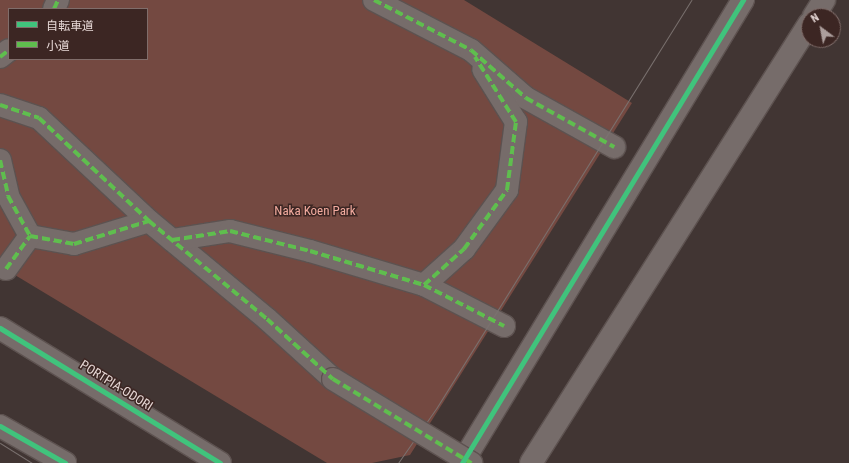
<!DOCTYPE html>
<html>
<head>
<meta charset="utf-8">
<style>
	body { margin:0 }
	#map { position:relative; width:849px; height:463px; overflow:hidden; background:#413533; font-family:"Roboto Condensed","Noto Sans JP",sans-serif }
	div>[style] { position:absolute }
	.green>* { inset:0; background:#744941 }
	.roads { filter:drop-shadow(1px 0 #5d5250) drop-shadow(-1px 0 #5d5250) drop-shadow(0 1px #5d5250) drop-shadow(0 -1px #5d5250) }
	.minor>* { height:22px; margin:-11px; padding:0 11px; transform-origin:11px; border-radius:11px; background:#766c6a }
	.tram>* { height:1px; margin:-0.5px; padding:0 0.5px; transform-origin:0.5px; border-radius:0.5px; background:#7a716f }
	.bridges { filter:drop-shadow(1px 0 #5d5250) drop-shadow(-1px 0 #5d5250) drop-shadow(0 1px #5d5250) drop-shadow(0 -1px #5d5250) }
	.minor-bridge>* { height:22px; margin:-11px; padding:0 11px; transform-origin:11px; border-radius:11px; background:#766c6a }
	.quiet>* { height:4px; margin-top:-2px; transform-origin:0; background:repeating-linear-gradient(90deg,#5fbe4e 0 8px,transparent 0 12px) }
	.cycleway>* { height:5px; margin:-2.5px; padding:0 2.5px; transform-origin:2.5px; border-radius:2.5px; background:#40c37c }
	span { translate:-50% -50%; white-space:nowrap; text-align:center; line-height:1.15; -webkit-text-stroke:3px #3c2623; paint-order:stroke }
	.park-label { font-size:13px; color:#f2ab9f }
	.street-label { font-size:13px; color:#e6d7d5 }
	.legend { position:absolute; left:8px; top:8px; width:140px; height:52px; box-sizing:border-box; background:#3c2623; border:1px solid #806d6a; margin:0; padding:5px 7px; list-style:none; font-size:12px; color:#e6d7d5 }
	.legend li { display:flex; align-items:center; gap:8px; height:20px }
	.legend b { width:20px; border:1px solid #806d6a }
	.north { position:absolute; left:801px; top:8px; width:40px; height:40px; box-sizing:border-box; background:#3c2623; border:1px solid #806d6a; border-radius:50%; rotate:328deg; font-size:11px; font-weight:700; line-height:16px; text-align:center; color:#e6d7d5 }
	.north::after { content:''; display:block; margin:auto; width:14px; height:18px; background:#ac9e9c; clip-path:polygon(50% 0,100% 100%,50% 72%,0 100%) }
</style>
</head>
<body>
<div id="map">
	<div class="green">
		<i style="clip-path:polygon(evenodd,0 0,464px 0,632px 103px,410px 455px,372px 463px,327px 463px,0 266px,0 0,9px 9px,147px 9px,147px 59px,9px 59px,9px 9px)"></i>
	</div>
	<div class="roads">
		<div class="minor">
			<i style="left:374px;top:0;width:109px;rotate:27.3deg"></i>
			<i style="left:471px;top:50px;width:73px;rotate:41.1deg"></i>
			<i style="left:526px;top:98px;width:101px;rotate:29.1deg"></i>
			<i style="left:54px;top:9px;width:10px;rotate:-66deg"></i>
			<i style="left:814px;top:16px;width:19px;rotate:-58deg"></i>
			<i style="left:0;top:57px;width:11px;rotate:-38deg"></i>
			<i style="left:0;top:105px;width:41px;rotate:18.4deg"></i>
			<i style="left:39px;top:118px;width:151px;rotate:43.1deg"></i>
			<i style="left:149px;top:221px;width:153px;rotate:39.7deg"></i>
			<i style="left:267px;top:319px;width:89px;rotate:42.3deg"></i>
			<i style="left:0;top:160px;width:37px;rotate:77deg"></i>
			<i style="left:8px;top:196px;width:46px;rotate:61.2deg"></i>
			<i style="left:30px;top:236px;width:45px;rotate:10.3deg"></i>
			<i style="left:74px;top:244px;width:78px;rotate:-17deg"></i>
			<i style="left:172px;top:240px;width:59px;rotate:-8.8deg"></i>
			<i style="left:230px;top:231px;width:82px;rotate:14deg"></i>
			<i style="left:310px;top:251px;width:119px;rotate:16.6deg"></i>
			<i style="left:424px;top:285px;width:90px;rotate:27.1deg"></i>
			<i style="left:6px;top:269px;width:41px;rotate:-54deg"></i>
			<i style="left:424px;top:285px;width:54px;rotate:-42deg"></i>
			<i style="left:464px;top:249px;width:73px;rotate:-53.9deg"></i>
			<i style="left:507px;top:190px;width:69px;rotate:-82.5deg"></i>
			<i style="left:516px;top:122px;width:62px;rotate:-121.9deg"></i>
			<i style="left:0;top:328px;width:258px;rotate:31.5deg"></i>
			<i style="left:0;top:426px;width:75px;rotate:29.6deg"></i>
			<i style="left:462px;top:463px;width:542px;rotate:-58.75deg"></i>
			<i style="left:531px;top:463px;width:520px;rotate:-57.66deg"></i>
		</div>
	</div>
	<div class="tram">
		<i style="left:0;top:443px;width:38px;rotate:32deg"></i>
		<i style="left:398px;top:463px;width:68px;rotate:-55.1deg"></i>
		<i style="left:437px;top:407px;width:480px;rotate:-58deg"></i>
	</div>
	<div class="bridges">
		<div class="minor-bridge">
			<i style="left:333px;top:379px;width:162px;rotate:31.3deg"></i>
		</div>
	</div>
	<div class="quiet">
		<i style="left:374px;top:0;width:109px;rotate:27.3deg"></i>
		<i style="left:471px;top:50px;width:73px;rotate:41.1deg"></i>
		<i style="left:526px;top:98px;width:101px;rotate:29.1deg"></i>
		<i style="left:54px;top:9px;width:10px;rotate:-66deg"></i>
		<i style="left:0;top:57px;width:11px;rotate:-38deg"></i>
		<i style="left:0;top:105px;width:41px;rotate:18.4deg"></i>
		<i style="left:39px;top:118px;width:151px;rotate:43.1deg"></i>
		<i style="left:149px;top:221px;width:153px;rotate:39.7deg"></i>
		<i style="left:267px;top:319px;width:89px;rotate:42.3deg"></i>
		<i style="left:333px;top:379px;width:162px;rotate:31.3deg"></i>
		<i style="left:0;top:160px;width:37px;rotate:77deg"></i>
		<i style="left:8px;top:196px;width:46px;rotate:61.2deg"></i>
		<i style="left:30px;top:236px;width:45px;rotate:10.3deg"></i>
		<i style="left:74px;top:244px;width:78px;rotate:-17deg"></i>
		<i style="left:172px;top:240px;width:59px;rotate:-8.8deg"></i>
		<i style="left:230px;top:231px;width:82px;rotate:14deg"></i>
		<i style="left:310px;top:251px;width:119px;rotate:16.6deg"></i>
		<i style="left:424px;top:285px;width:90px;rotate:27.1deg"></i>
		<i style="left:6px;top:269px;width:41px;rotate:-54deg"></i>
		<i style="left:424px;top:285px;width:54px;rotate:-42deg"></i>
		<i style="left:464px;top:249px;width:73px;rotate:-53.9deg"></i>
		<i style="left:507px;top:190px;width:69px;rotate:-82.5deg"></i>
		<i style="left:516px;top:122px;width:77px;rotate:-122.2deg"></i>
	</div>
	<div class="cycleway">
		<i style="left:0;top:328px;width:258px;rotate:31.5deg"></i>
		<i style="left:0;top:426px;width:75px;rotate:29.6deg"></i>
		<i style="left:462px;top:463px;width:542px;rotate:-58.75deg"></i>
	</div>
	<div class="park-label">
		<span style="left:315px;top:211px">Naka Koen Park</span>
	</div>
	<div class="street-label">
		<span style="left:116px;top:386px;rotate:32deg">PORTPIA-ODORI</span>
	</div>
	<ul class="legend">
	<li><b style="height:5px;background:#40c37c"></b>自転車道</li>
	<li><b style="height:5px;background:#5fbe4e"></b>小道</li>
	</ul>
	<div class="north">N</div>
</div>
</body>
</html>
